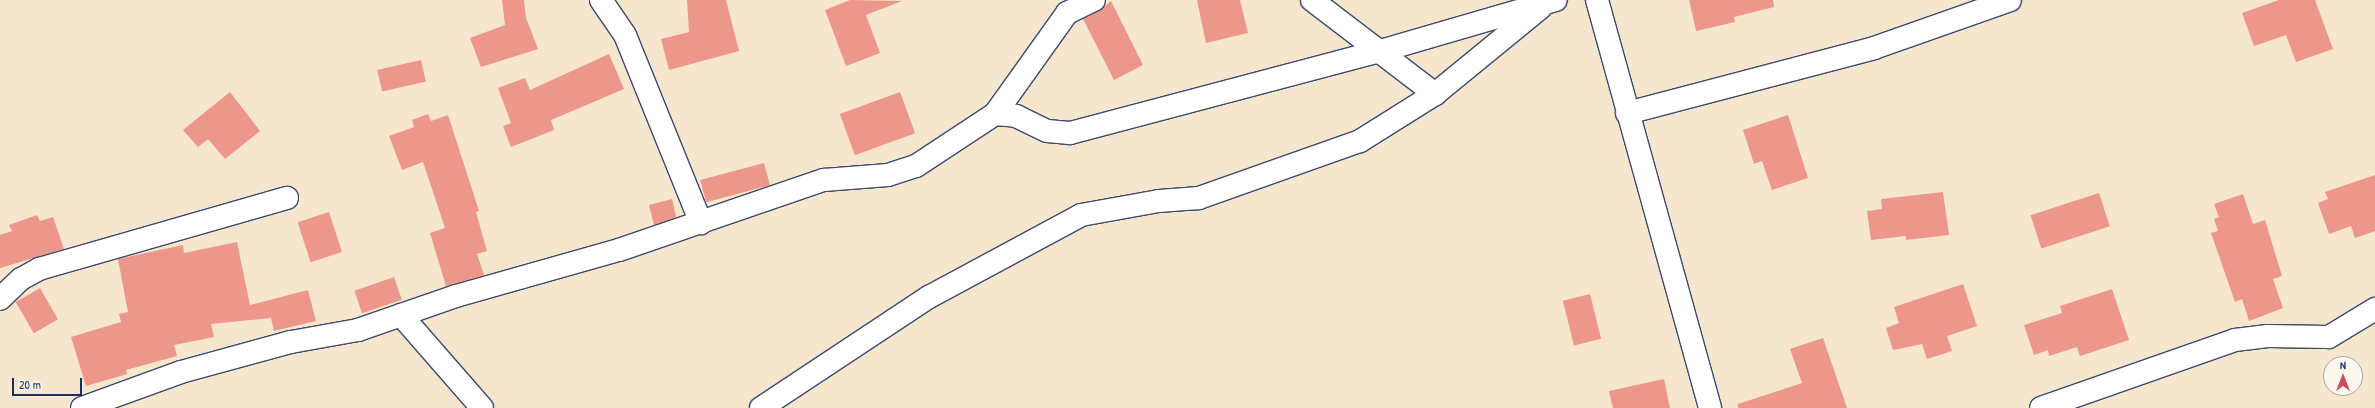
<!DOCTYPE html>
<html>
<head>
<meta charset="utf-8">
<style>
	body { margin:0 }
	#map { position:relative; width:2375px; height:408px; overflow:hidden; background:#f6e6ce; font-family:"Patrick Hand",sans-serif }
	div>[style] { position:absolute }
	.building>* { inset:0; background:#ed978b; transform-origin:0 0 }
	.roads { filter:drop-shadow(1px 0 #3c4a6f) drop-shadow(-1px 0 #3c4a6f) drop-shadow(0 1px #3c4a6f) drop-shadow(0 -1px #3c4a6f) }
	.minor>* { height:22px; margin:-11px; padding:0 11px; transform-origin:11px; border-radius:11px; background:#fff }
	span { translate:-50% -50%; white-space:nowrap; text-align:center; line-height:1.15; -webkit-text-stroke:3.5px #fbf7ec; paint-order:stroke }
	.north { position:absolute; left:2323px; top:356px; width:40px; height:40px; box-sizing:border-box; background:#fbf7ec; border:1px solid #a1a7b3; border-radius:50%; rotate:0deg; font-size:11px; font-weight:700; line-height:16px; text-align:center; color:#1b2f5e }
	.north::after { content:''; display:block; margin:auto; width:14px; height:18px; background:#d1495b; clip-path:polygon(50% 0,100% 100%,50% 72%,0 100%) }
	.scale { position:absolute; left:12px; top:378px; width:70px; height:18px; box-sizing:border-box; border:2px solid #1b2f5e; border-top:0; padding-left:5px; font-size:12px; line-height:14px; white-space:nowrap; color:#1b2f5e; -webkit-text-stroke:3px #fbf7ec; paint-order:stroke }
</style>
</head>
<body>
<div id="map">
	<div class="building">
		<i style="clip-path:polygon(502px 0,524px 0,526px 18px,538px 49px,481px 67px,470px 38px,505px 25px)"></i>
		<i style="clip-path:polygon(687px 0,726px 0,739px 51px,669px 70px,661px 39px,689px 32px)"></i>
		<i style="clip-path:polygon(850px 0,902px 1px,866px 15px,880px 53px,846px 66px,825px 10px)"></i>
		<i style="clip-path:polygon(1197px 0,1240px 0,1248px 33px,1206px 43px)"></i>
		<i style="clip-path:polygon(1689px 0,1773px 0,1774px 7px,1734px 17px,1735px 22px,1696px 31px)"></i>
		<i style="clip-path:polygon(2279px 0,2315px 0,2333px 49px,2296px 62px,2286px 35px,2254px 46px,2242px 13px)"></i>
		<i style="clip-path:polygon(1111px 1px,1143px 65px,1114px 80px,1083px 19px,1099px 11px)"></i>
		<i style="clip-path:polygon(609px 54px,624px 89px,551px 120px,554px 130px,511px 147px,503px 126px,511px 123px,498px 88px,525px 78px,530px 90px)"></i>
		<i style="left:421px;top:60px;width:22px;height:45px;rotate:77deg"></i>
		<i style="clip-path:polygon(230px 92px,260px 131px,225px 159px,208px 139px,198px 147px,183px 130px)"></i>
		<i style="left:900px;top:92px;width:44px;height:64px;rotate:70deg"></i>
		<i style="clip-path:polygon(428px 114px,431px 121px,448px 115px,479px 211px,476px 212px,487px 251px,477px 254px,484px 275px,446px 286px,430px 233px,445px 228px,423px 162px,402px 170px,389px 136px,414px 127px,412px 120px)"></i>
		<i style="clip-path:polygon(1788px 115px,1808px 178px,1772px 190px,1762px 161px,1754px 164px,1743px 130px)"></i>
		<i style="left:764px;top:163px;width:23px;height:66px;rotate:75deg"></i>
		<i style="clip-path:polygon(2375px 175px,2375px 231px,2355px 238px,2351px 226px,2329px 234px,2318px 203px,2328px 199px,2325px 192px)"></i>
		<i style="clip-path:polygon(1943px 192px,1949px 235px,1906px 240px,1906px 236px,1871px 240px,1867px 211px,1882px 209px,1881px 199px)"></i>
		<i style="left:2099px;top:193px;width:35px;height:72px;rotate:72deg"></i>
		<i style="clip-path:polygon(2243px 194px,2253px 224px,2265px 220px,2282px 276px,2273px 279px,2283px 308px,2249px 321px,2242px 299px,2235px 302px,2211px 233px,2218px 231px,2214px 219px,2219px 217px,2214px 204px)"></i>
		<i style="clip-path:polygon(672px 199px,676px 217px,654px 225px,649px 205px)"></i>
		<i style="left:329px;top:212px;width:42px;height:33px;rotate:72deg"></i>
		<i style="clip-path:polygon(37px 215px,40px 221px,53px 217px,64px 249px,0 268px,0 235px,12px 231px,9px 225px)"></i>
		<i style="clip-path:polygon(237px 242px,250px 305px,308px 290px,316px 321px,274px 331px,271px 318px,211px 324px,214px 337px,174px 345px,177px 356px,126px 370px,127px 374px,86px 386px,71px 337px,121px 322px,119px 314px,128px 312px,118px 259px,183px 245px,184px 253px)"></i>
		<i style="left:394px;top:277px;width:24px;height:42px;rotate:71deg"></i>
		<i style="clip-path:polygon(1963px 284px,1977px 326px,1947px 336px,1952px 351px,1927px 359px,1922px 344px,1893px 350px,1886px 328px,1899px 323px,1894px 307px)"></i>
		<i style="left:40px;top:288px;width:36px;height:28px;rotate:60deg"></i>
		<i style="clip-path:polygon(2112px 289px,2129px 340px,2080px 356px,2077px 347px,2049px 356px,2048px 350px,2034px 355px,2024px 325px,2062px 313px,2060px 306px)"></i>
		<i style="left:1590px;top:294px;width:46px;height:28px;rotate:76deg"></i>
		<i style="clip-path:polygon(1823px 338px,1847px 408px,1738px 408px,1738px 404px,1802px 383px,1790px 349px)"></i>
		<i style="clip-path:polygon(1664px 379px,1670px 408px,1613px 408px,1609px 391px)"></i>
	</div>
	<div class="roads">
		<div class="minor">
			<i style="left:601px;top:0;width:42px;rotate:55.6deg"></i>
			<i style="left:625px;top:35px;width:203px;rotate:68deg"></i>
			<i style="left:1312px;top:0;width:155px;rotate:37.4deg"></i>
			<i style="left:1597px;top:0;width:423px;rotate:74.5deg"></i>
			<i style="left:1627px;top:113px;width:255px;rotate:-14.7deg"></i>
			<i style="left:1874px;top:48px;width:144px;rotate:-19.4deg"></i>
			<i style="left:995px;top:114px;width:124px;rotate:-54.5deg"></i>
			<i style="left:1067px;top:13px;width:30px;rotate:-26deg"></i>
			<i style="left:0;top:299px;width:29px;rotate:-44deg"></i>
			<i style="left:21px;top:279px;width:21px;rotate:-29deg"></i>
			<i style="left:39px;top:269px;width:258px;rotate:-16deg"></i>
			<i style="left:401px;top:315px;width:123px;rotate:48.9deg"></i>
			<i style="left:82px;top:408px;width:105px;rotate:-20deg"></i>
			<i style="left:181px;top:372px;width:114px;rotate:-15.3deg"></i>
			<i style="left:291px;top:342px;width:68px;rotate:-10.2deg"></i>
			<i style="left:358px;top:330px;width:104px;rotate:-19.1deg"></i>
			<i style="left:456px;top:296px;width:169px;rotate:-15.8deg"></i>
			<i style="left:619px;top:250px;width:217px;rotate:-18.9deg"></i>
			<i style="left:824px;top:180px;width:64px;rotate:-4.5deg"></i>
			<i style="left:888px;top:175px;width:29px;rotate:-18deg"></i>
			<i style="left:916px;top:166px;width:95px;rotate:-33.4deg"></i>
			<i style="left:995px;top:114px;width:21px;rotate:5deg"></i>
			<i style="left:1016px;top:116px;width:34px;rotate:26deg"></i>
			<i style="left:1047px;top:131px;width:23px;rotate:5deg"></i>
			<i style="left:1070px;top:133px;width:318px;rotate:-14.8deg"></i>
			<i style="left:1377px;top:52px;width:186px;rotate:-16.2deg"></i>
			<i style="left:761px;top:408px;width:201px;rotate:-33.5deg"></i>
			<i style="left:929px;top:297px;width:173px;rotate:-28.3deg"></i>
			<i style="left:1081px;top:215px;width:79px;rotate:-10.2deg"></i>
			<i style="left:1159px;top:201px;width:40px;rotate:-4.3deg"></i>
			<i style="left:1199px;top:198px;width:171px;rotate:-19.5deg"></i>
			<i style="left:1360px;top:141px;width:89px;rotate:-32.1deg"></i>
			<i style="left:1435px;top:94px;width:136px;rotate:-39.3deg"></i>
			<i style="left:2041px;top:408px;width:206px;rotate:-19.3deg"></i>
			<i style="left:2235px;top:340px;width:33px;rotate:-7deg"></i>
			<i style="left:2268px;top:336px;width:61px;rotate:0.9deg"></i>
			<i style="left:2329px;top:337px;width:54px;rotate:-31.3deg"></i>
		</div>
	</div>
	<div class="north">N</div>
	<div class="scale">20 m</div>
</div>
</body>
</html>
